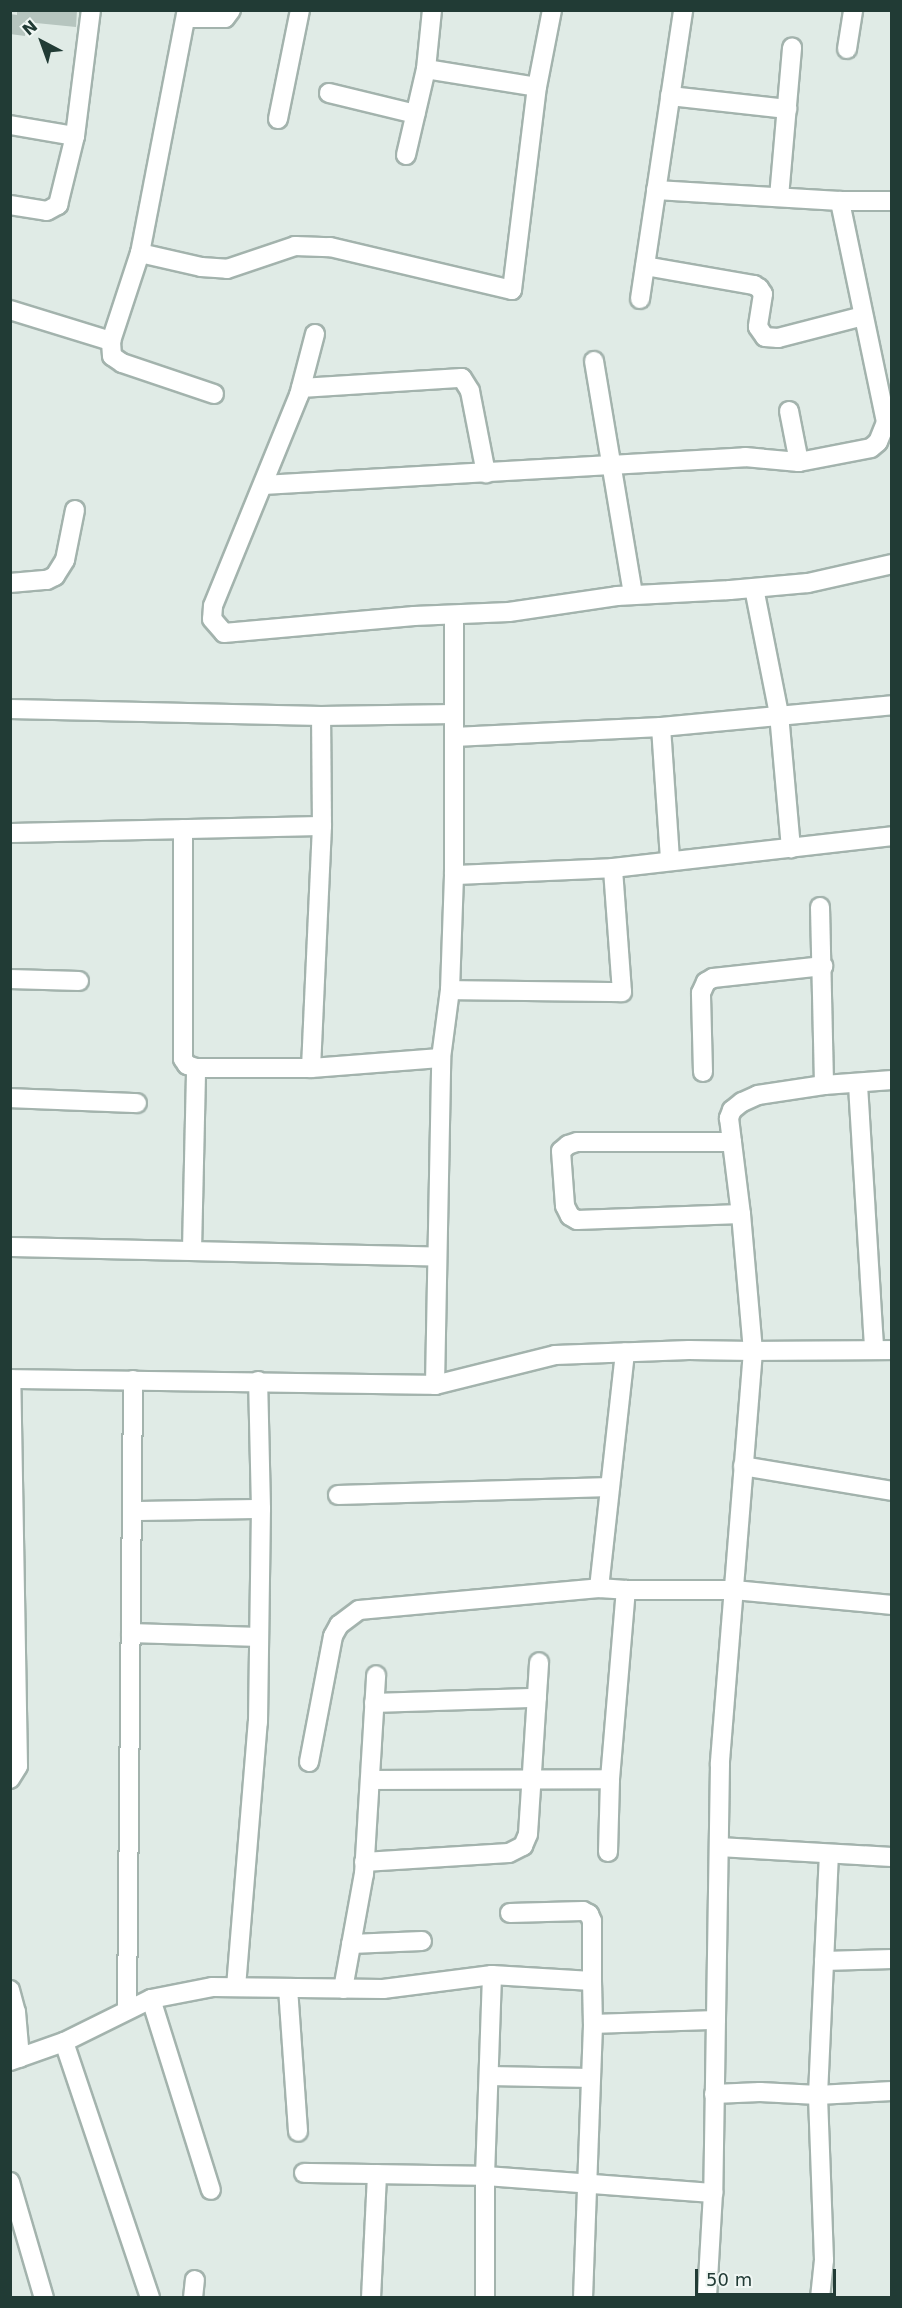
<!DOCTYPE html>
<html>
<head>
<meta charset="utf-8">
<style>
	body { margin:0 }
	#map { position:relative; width:902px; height:2308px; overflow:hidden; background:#e0ebe6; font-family:"DejaVu Sans",sans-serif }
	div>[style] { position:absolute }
	.building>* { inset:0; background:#b6c5bf }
	.roads { filter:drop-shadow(2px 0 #a3b3ad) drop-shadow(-2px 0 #a3b3ad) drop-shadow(0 2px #a3b3ad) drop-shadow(0 -2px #a3b3ad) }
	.minor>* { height:18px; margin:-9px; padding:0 9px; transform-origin:9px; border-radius:9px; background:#fff }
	span { translate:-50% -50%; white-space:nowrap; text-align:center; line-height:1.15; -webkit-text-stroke:4.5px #f0f7f4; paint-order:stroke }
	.frame { position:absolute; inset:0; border:12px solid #213b35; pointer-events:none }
	.north { position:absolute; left:12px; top:12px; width:60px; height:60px; -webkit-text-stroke:4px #f0f7f4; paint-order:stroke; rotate:319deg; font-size:16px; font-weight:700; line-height:24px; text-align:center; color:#213b35 }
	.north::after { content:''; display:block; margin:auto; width:21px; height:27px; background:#213b35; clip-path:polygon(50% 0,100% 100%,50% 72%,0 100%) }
	.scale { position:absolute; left:695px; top:2269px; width:141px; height:27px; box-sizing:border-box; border:3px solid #213b35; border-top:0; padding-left:8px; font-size:18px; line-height:21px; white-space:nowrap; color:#213b35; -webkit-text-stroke:4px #f0f7f4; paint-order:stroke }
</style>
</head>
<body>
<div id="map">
	<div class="building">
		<i style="clip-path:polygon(17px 10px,77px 10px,76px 27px,26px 22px,25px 36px,10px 34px,10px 14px,17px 15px)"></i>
	</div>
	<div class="roads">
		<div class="minor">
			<i style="left:186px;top:18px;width:39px"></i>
			<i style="left:225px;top:18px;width:10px;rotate:-53deg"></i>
			<i style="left:847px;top:49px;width:39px;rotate:-81deg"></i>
			<i style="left:426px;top:69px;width:112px;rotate:9.2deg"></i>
			<i style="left:329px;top:93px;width:89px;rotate:13.6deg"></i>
			<i style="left:670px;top:96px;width:118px;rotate:6.3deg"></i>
			<i style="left:278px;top:119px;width:111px;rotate:-78.6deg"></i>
			<i style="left:10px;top:125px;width:66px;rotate:9.6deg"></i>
			<i style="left:75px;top:136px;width:127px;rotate:-82.8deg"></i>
			<i style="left:406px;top:155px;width:88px;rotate:-76.9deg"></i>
			<i style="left:426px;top:69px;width:59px;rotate:-84.2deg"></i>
			<i style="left:656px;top:190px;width:184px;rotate:3.4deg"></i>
			<i style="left:840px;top:201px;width:52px"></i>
			<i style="left:779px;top:197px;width:150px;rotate:-85deg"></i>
			<i style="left:10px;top:205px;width:37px;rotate:9deg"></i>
			<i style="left:47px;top:211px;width:13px;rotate:-29deg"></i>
			<i style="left:58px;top:205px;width:71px;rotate:-76.2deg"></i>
			<i style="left:140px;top:253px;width:248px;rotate:-79.1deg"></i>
			<i style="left:645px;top:266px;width:111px;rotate:9.9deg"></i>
			<i style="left:754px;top:285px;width:6px;rotate:31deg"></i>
			<i style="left:759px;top:288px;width:7px;rotate:56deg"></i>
			<i style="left:763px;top:294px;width:33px;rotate:99deg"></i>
			<i style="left:758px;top:327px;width:12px;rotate:55deg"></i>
			<i style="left:765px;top:337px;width:13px;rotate:4deg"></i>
			<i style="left:778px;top:338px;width:88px;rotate:-14.5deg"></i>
			<i style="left:640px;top:299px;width:292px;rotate:-81.5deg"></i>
			<i style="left:10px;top:310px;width:106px;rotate:17.1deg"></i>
			<i style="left:315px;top:334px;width:63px;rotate:104.7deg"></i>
			<i style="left:299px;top:395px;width:228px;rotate:112.2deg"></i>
			<i style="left:213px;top:606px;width:13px;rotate:94deg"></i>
			<i style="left:212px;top:619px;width:18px;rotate:49deg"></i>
			<i style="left:224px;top:633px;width:191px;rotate:-5.1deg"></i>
			<i style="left:414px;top:616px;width:95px;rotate:-2.4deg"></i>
			<i style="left:509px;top:612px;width:109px;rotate:-8.4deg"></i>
			<i style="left:617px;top:596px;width:113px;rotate:-3deg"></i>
			<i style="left:730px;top:590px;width:78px;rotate:-5.1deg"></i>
			<i style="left:808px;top:583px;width:86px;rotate:-12.7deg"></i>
			<i style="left:594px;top:361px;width:237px;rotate:80.5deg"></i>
			<i style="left:301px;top:388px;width:161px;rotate:-3.6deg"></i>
			<i style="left:462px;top:378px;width:15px;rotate:58deg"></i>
			<i style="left:470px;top:391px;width:84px;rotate:79deg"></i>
			<i style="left:214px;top:394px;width:97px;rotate:-161.4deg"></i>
			<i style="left:122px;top:363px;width:12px;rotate:-145deg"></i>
			<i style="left:112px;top:356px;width:15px;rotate:-94deg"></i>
			<i style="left:111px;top:341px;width:93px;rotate:-71.8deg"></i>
			<i style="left:140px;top:253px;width:63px;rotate:12.9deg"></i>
			<i style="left:201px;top:267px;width:26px;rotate:4deg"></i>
			<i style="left:227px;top:269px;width:72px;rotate:-18.7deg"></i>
			<i style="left:295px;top:246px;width:35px;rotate:2deg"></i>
			<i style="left:330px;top:247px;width:187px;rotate:13.3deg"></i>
			<i style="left:512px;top:290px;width:205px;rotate:-83deg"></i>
			<i style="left:537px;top:87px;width:78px;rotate:-79deg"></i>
			<i style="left:789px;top:411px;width:52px;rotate:78.9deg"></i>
			<i style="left:263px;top:485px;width:483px;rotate:-3.3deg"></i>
			<i style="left:745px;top:457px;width:54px;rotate:5.3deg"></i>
			<i style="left:799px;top:462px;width:73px;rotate:-11deg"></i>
			<i style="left:871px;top:448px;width:9px;rotate:-41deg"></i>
			<i style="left:878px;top:442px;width:22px;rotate:-68deg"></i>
			<i style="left:886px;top:422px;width:226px;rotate:-101.8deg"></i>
			<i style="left:10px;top:583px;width:37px;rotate:-5deg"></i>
			<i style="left:47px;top:580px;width:9px;rotate:-27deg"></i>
			<i style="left:55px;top:576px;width:19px;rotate:-58deg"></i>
			<i style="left:65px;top:560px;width:51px;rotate:-78.7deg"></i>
			<i style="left:754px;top:588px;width:128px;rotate:78.8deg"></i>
			<i style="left:779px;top:714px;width:135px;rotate:84.9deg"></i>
			<i style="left:10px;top:709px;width:311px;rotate:1.3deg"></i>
			<i style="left:321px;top:716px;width:133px;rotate:-0.9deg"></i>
			<i style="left:661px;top:727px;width:133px;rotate:86.1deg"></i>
			<i style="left:454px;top:737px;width:207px;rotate:-2.8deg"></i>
			<i style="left:661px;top:727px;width:232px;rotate:-5.4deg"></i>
			<i style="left:183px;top:829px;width:230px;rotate:90deg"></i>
			<i style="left:183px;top:1059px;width:7px;rotate:56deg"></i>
			<i style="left:187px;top:1065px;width:9px;rotate:18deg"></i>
			<i style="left:196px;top:1068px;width:115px"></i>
			<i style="left:311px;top:1068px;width:242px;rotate:-87.4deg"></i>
			<i style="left:10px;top:833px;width:312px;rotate:-1.3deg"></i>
			<i style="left:322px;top:826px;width:110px;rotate:-90.5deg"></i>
			<i style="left:454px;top:875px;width:159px;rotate:-2.5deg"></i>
			<i style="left:820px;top:907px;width:178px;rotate:88.7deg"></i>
			<i style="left:10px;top:979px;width:69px;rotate:1.7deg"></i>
			<i style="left:450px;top:990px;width:172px;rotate:0.7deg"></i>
			<i style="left:622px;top:992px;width:124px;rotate:-94.2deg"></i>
			<i style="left:613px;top:868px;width:281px;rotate:-6.5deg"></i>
			<i style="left:311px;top:1068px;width:130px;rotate:-4.4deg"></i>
			<i style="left:703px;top:1072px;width:79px;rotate:-91.5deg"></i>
			<i style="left:701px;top:993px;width:12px;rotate:-66deg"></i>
			<i style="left:706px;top:982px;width:8px;rotate:-30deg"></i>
			<i style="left:713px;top:978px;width:111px;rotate:-6.2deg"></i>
			<i style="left:892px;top:1080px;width:68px;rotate:175.8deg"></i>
			<i style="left:824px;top:1085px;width:67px;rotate:171.4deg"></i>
			<i style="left:758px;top:1095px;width:17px;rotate:156deg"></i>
			<i style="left:742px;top:1102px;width:13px;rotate:141deg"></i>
			<i style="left:732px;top:1110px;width:9px;rotate:111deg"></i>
			<i style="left:729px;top:1118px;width:97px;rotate:82.9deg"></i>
			<i style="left:741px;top:1214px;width:138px;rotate:85deg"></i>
			<i style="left:753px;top:1351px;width:139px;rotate:-0.4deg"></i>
			<i style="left:858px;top:1085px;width:265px;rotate:86.5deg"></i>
			<i style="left:10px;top:1098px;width:127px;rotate:2.3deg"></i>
			<i style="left:732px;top:1142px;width:155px;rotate:180deg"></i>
			<i style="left:577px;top:1142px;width:9px;rotate:162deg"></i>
			<i style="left:568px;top:1145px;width:9px;rotate:139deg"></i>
			<i style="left:561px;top:1151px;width:55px;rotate:85.8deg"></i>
			<i style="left:565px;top:1206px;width:11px;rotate:63deg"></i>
			<i style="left:570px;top:1216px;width:8px;rotate:30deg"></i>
			<i style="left:577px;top:1220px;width:164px;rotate:-2.1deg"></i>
			<i style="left:10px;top:1247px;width:426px;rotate:1.3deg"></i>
			<i style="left:192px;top:1250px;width:182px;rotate:-88.7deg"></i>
			<i style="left:10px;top:1379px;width:425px;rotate:0.8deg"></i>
			<i style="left:435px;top:1385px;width:124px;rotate:-14deg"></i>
			<i style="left:555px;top:1355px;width:134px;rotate:-2.1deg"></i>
			<i style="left:689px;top:1350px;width:64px;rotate:0.9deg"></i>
			<i style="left:753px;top:1351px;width:414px;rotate:94.6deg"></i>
			<i style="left:720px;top:1764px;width:429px;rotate:90.9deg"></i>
			<i style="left:713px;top:2193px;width:105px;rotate:93.3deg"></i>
			<i style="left:435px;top:1385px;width:327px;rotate:-88.9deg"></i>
			<i style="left:441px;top:1058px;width:69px;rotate:-82.5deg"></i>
			<i style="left:450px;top:990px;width:115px;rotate:-88deg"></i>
			<i style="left:454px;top:875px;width:260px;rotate:-90deg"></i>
			<i style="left:743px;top:1466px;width:151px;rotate:9.5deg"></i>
			<i style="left:338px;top:1495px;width:272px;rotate:-1.7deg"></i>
			<i style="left:133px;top:1511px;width:128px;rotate:-0.9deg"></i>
			<i style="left:599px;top:1588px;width:237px;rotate:-83.7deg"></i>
			<i style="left:131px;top:1633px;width:128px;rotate:1.8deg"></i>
			<i style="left:374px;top:1703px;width:163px;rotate:-1.8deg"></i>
			<i style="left:309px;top:1762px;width:128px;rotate:-79.2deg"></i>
			<i style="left:333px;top:1636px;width:13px;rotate:-61deg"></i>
			<i style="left:339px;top:1625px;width:25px;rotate:-37deg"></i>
			<i style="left:359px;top:1610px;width:241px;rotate:-5.2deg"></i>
			<i style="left:599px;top:1588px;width:27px;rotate:4deg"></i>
			<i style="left:626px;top:1590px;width:108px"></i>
			<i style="left:734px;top:1590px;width:159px;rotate:5.4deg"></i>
			<i style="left:10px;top:1779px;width:15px;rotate:-58deg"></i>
			<i style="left:18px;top:1766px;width:387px;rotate:-91deg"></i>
			<i style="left:370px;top:1780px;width:240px;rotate:-0.2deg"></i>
			<i style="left:719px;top:1847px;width:173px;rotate:3.3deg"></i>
			<i style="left:608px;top:1852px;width:73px;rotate:-88.4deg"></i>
			<i style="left:610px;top:1779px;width:190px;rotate:-85.2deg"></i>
			<i style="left:364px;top:1862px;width:145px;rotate:-3.6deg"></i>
			<i style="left:509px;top:1853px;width:16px;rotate:-27deg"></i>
			<i style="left:523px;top:1846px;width:13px;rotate:-67deg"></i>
			<i style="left:528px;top:1834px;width:172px;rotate:-86.3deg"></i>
			<i style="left:510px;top:1913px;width:73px;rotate:-1.6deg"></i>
			<i style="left:583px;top:1911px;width:7px;rotate:27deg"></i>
			<i style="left:589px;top:1914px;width:8px;rotate:67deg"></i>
			<i style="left:592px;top:1921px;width:60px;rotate:90deg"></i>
			<i style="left:351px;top:1944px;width:71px;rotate:-2.4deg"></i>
			<i style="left:824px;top:1961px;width:68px;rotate:-1.7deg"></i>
			<i style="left:236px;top:1987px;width:266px;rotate:-85.3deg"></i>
			<i style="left:258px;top:1722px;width:213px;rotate:-89.2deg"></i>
			<i style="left:261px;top:1509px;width:128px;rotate:-91.3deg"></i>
			<i style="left:288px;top:1988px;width:144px;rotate:86deg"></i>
			<i style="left:343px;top:1989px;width:117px;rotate:-79.7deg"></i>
			<i style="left:364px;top:1874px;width:199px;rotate:-86.5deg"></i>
			<i style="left:10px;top:1990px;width:23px;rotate:75deg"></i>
			<i style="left:16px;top:2012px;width:46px;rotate:85deg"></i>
			<i style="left:151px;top:1999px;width:200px;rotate:72.6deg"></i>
			<i style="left:127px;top:2010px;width:630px;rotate:-89.45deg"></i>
			<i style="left:64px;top:2042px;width:270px;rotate:71.4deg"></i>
			<i style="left:10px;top:2061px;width:57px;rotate:-19.4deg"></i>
			<i style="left:64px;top:2042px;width:97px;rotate:-26.3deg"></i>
			<i style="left:151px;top:1999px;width:62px;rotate:-11.1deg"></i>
			<i style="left:212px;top:1987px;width:171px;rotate:0.7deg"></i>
			<i style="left:383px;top:1989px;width:110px;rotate:-7.3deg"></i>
			<i style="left:492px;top:1975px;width:100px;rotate:3.4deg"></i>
			<i style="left:592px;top:1981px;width:43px;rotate:88.7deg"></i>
			<i style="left:489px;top:2076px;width:102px;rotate:1.1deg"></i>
			<i style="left:714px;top:2094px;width:46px;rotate:-2.5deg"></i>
			<i style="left:760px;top:2092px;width:58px;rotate:3deg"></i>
			<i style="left:818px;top:2095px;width:74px;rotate:-3.1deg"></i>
			<i style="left:304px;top:2173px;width:181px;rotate:0.9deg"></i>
			<i style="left:485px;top:2176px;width:201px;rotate:-88deg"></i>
			<i style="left:10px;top:2182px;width:121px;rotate:73.7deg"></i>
			<i style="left:193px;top:2298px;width:18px;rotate:-84deg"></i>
			<i style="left:371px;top:2298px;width:124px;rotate:-87.2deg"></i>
			<i style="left:485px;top:2298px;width:122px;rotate:-90deg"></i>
			<i style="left:485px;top:2176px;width:229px;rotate:4.3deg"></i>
			<i style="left:583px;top:2298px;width:274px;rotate:-87.9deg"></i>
			<i style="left:593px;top:2024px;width:123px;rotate:-1.9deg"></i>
			<i style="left:820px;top:2298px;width:38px;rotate:-84deg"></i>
			<i style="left:824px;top:2260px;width:165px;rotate:-92.1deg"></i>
			<i style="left:818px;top:2095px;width:241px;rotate:-87.4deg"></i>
		</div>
	</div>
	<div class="frame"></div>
	<div class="north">N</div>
	<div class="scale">50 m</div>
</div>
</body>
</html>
